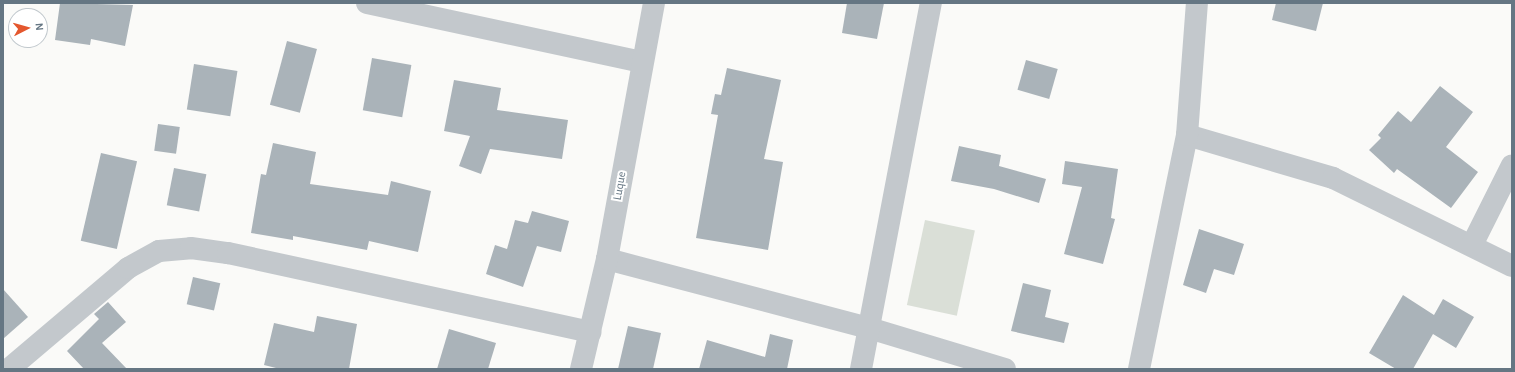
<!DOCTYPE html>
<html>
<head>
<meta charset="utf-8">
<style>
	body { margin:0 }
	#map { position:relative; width:1515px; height:372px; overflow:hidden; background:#fafaf8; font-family:"Alegreya Sans",sans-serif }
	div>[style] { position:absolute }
	.green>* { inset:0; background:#dadfd7; transform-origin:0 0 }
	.building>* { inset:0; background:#aab3b9; transform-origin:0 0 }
	.street>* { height:22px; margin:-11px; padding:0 11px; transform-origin:11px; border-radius:11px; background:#c3c8cc }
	span { translate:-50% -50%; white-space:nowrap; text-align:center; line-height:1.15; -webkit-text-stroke:4px #fff; paint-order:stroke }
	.street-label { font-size:12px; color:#657683 }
	.frame { position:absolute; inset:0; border:4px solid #657683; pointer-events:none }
	.north { position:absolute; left:8px; top:8px; width:40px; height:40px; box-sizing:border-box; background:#fff; border:1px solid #c1c8cd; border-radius:50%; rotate:84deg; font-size:11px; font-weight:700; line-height:16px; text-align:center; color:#657683 }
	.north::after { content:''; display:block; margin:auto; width:14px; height:18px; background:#e4572e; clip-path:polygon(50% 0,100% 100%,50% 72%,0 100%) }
</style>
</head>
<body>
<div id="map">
	<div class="green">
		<i style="left:925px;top:220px;width:51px;height:87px;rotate:12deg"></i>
	</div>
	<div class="building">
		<i style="clip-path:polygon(60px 3px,133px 5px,125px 46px,91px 39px,90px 45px,55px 40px)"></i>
		<i style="clip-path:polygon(847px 3px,884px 3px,877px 39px,842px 33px)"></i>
		<i style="clip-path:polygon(1276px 3px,1323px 3px,1316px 31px,1272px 20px)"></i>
		<i style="left:287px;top:41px;width:31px;height:66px;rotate:15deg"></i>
		<i style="left:372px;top:58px;width:40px;height:53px;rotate:10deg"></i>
		<i style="left:1026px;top:60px;width:33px;height:31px;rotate:16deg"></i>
		<i style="left:194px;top:64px;width:44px;height:46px;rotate:9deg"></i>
		<i style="clip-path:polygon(727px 68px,781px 80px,764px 159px,783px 162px,768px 250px,696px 238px,718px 115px,711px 114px,715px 94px,721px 95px)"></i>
		<i style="clip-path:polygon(454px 80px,501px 88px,497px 110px,568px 120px,562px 159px,490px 149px,481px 174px,459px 166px,470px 136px,444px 131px)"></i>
		<i style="clip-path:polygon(1440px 86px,1473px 112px,1446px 147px,1478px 172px,1451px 208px,1397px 169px,1394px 173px,1369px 150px,1381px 138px,1378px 135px,1398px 111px,1411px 122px)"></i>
		<i style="left:158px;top:124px;width:22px;height:27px;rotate:8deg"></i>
		<i style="clip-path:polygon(273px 143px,316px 152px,310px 184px,388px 195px,391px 181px,431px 191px,418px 252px,369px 241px,367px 250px,293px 236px,293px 240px,251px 233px,261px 174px,266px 175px)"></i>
		<i style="clip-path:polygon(959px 146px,1001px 155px,999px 166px,1046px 179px,1039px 203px,994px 189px,951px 181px)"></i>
		<i style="left:101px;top:153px;width:37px;height:90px;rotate:13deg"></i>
		<i style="clip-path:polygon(1065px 161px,1118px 169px,1111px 218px,1115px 219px,1103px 264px,1064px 254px,1082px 187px,1062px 184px)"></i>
		<i style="left:174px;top:168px;width:33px;height:38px;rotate:11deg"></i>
		<i style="clip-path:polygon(532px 211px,569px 221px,561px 252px,537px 246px,523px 287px,486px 274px,495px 245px,507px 249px,515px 220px,528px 223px)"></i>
		<i style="clip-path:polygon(1199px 229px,1244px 244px,1234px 275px,1214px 269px,1206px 293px,1183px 285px)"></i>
		<i style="left:193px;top:277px;width:28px;height:28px;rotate:13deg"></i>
		<i style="clip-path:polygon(1023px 283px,1051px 290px,1045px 317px,1069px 323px,1064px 343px,1011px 331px)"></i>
		<i style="clip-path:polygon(3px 289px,28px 317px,3px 339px)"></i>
		<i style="clip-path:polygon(1403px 295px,1434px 315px,1443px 299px,1474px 317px,1456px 348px,1433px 334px,1413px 369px,1396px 369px,1369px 353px)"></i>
		<i style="clip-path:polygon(108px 302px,126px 322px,102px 343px,127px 369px,84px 369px,67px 351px,99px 319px,94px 314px)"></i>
		<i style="clip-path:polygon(317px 316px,357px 324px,349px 369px,280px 369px,264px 365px,274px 323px,314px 332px)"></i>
		<i style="clip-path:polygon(628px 326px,661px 333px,653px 369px,618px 369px)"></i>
		<i style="clip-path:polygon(449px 329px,496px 343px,488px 369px,437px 369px)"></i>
		<i style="clip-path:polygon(770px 334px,793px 340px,787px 369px,699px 369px,707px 340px,765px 357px)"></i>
	</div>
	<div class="street">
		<i style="left:367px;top:3px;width:281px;rotate:12.1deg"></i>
		<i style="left:1187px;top:135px;width:152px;rotate:16.4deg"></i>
		<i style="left:1333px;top:178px;width:199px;rotate:26.2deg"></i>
		<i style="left:1472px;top:245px;width:89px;rotate:-63.4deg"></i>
		<i style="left:607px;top:259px;width:271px;rotate:14.8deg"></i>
		<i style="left:869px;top:328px;width:142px;rotate:16.8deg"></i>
		<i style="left:9px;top:369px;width:156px;rotate:-40.3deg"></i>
		<i style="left:128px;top:268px;width:35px;rotate:-29deg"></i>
		<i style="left:159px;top:251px;width:32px;rotate:-5deg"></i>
		<i style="left:191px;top:248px;width:37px;rotate:8deg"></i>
		<i style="left:228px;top:253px;width:371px;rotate:12.3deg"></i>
		<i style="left:581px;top:369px;width:113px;rotate:-76.7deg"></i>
		<i style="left:607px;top:259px;width:260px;rotate:-79.6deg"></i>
		<i style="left:861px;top:369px;width:373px;rotate:-79.2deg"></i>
		<i style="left:1139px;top:369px;width:239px;rotate:-78.4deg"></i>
		<i style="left:1187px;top:135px;width:132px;rotate:-85.7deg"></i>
	</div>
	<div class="street-label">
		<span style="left:620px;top:186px;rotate:-80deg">Luque</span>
	</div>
	<div class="frame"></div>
	<div class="north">N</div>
</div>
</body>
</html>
